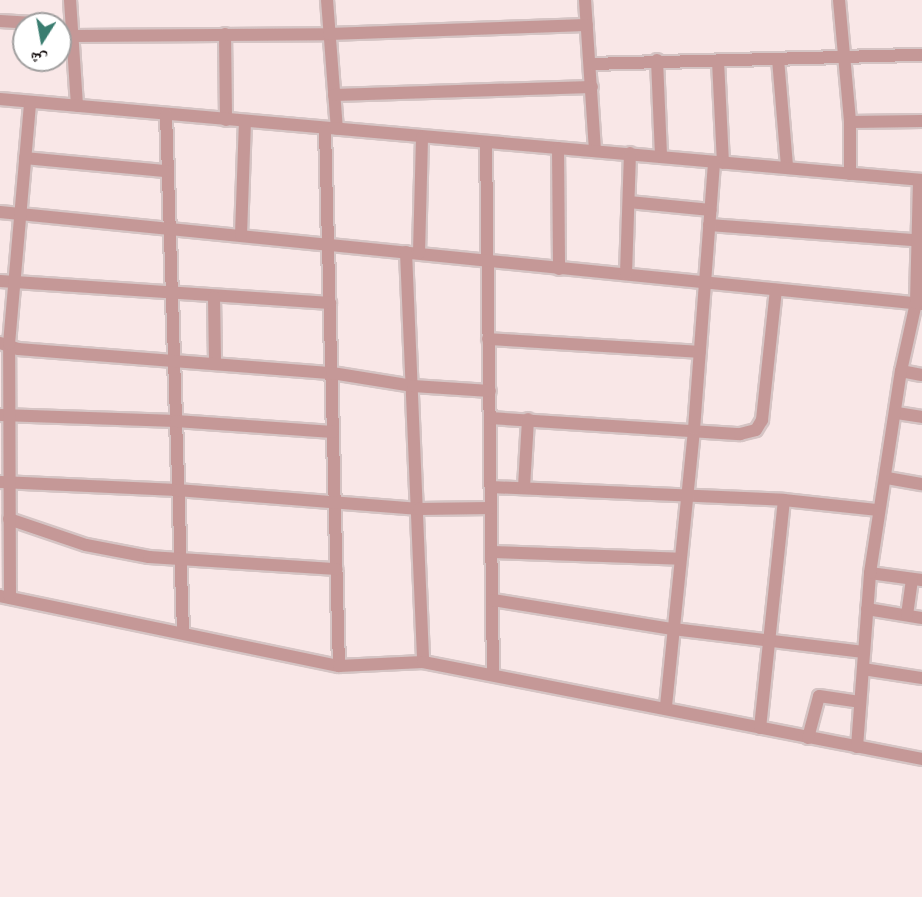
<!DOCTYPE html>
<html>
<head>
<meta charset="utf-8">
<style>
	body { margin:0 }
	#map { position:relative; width:922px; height:897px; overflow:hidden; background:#f9e7e7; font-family:"Sofia Sans Condensed","Noto Naskh Arabic",sans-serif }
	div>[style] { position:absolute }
	.roads { filter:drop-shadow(2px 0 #d5c4c4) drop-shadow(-2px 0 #d5c4c4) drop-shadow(0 2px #d5c4c4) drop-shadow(0 -2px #d5c4c4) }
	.minor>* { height:12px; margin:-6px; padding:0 6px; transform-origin:6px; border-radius:6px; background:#c59897 }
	span { translate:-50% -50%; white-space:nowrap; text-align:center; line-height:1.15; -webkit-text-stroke:6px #fff; paint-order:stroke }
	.north { position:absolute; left:12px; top:12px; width:60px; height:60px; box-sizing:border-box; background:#fff; border:2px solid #a19f9f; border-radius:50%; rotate:191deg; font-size:16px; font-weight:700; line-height:24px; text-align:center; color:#150f0f }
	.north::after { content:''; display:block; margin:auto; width:21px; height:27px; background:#3a7d70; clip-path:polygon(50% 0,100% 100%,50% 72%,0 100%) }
</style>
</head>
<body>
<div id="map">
	<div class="roads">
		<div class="minor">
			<i style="left:70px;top:0;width:106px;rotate:86.2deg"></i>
			<i style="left:327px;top:0;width:129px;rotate:85.6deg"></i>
			<i style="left:585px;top:0;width:151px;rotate:86.2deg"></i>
			<i style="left:839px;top:0;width:122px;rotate:84.8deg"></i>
			<i style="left:850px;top:122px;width:52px;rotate:90deg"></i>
			<i style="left:0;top:21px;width:50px;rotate:3.4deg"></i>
			<i style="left:225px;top:34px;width:86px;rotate:89.3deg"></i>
			<i style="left:74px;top:36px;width:255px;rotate:-0.4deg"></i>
			<i style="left:329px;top:34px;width:258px;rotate:-2deg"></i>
			<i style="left:778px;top:59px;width:108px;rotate:85.2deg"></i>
			<i style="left:657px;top:60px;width:97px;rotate:87.6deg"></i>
			<i style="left:718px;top:61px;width:102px;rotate:87.2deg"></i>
			<i style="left:591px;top:64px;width:331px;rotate:-1.6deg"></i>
			<i style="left:334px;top:95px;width:258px;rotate:-1.8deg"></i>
			<i style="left:0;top:99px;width:926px;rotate:5.02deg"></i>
			<i style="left:166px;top:114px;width:518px;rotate:88.12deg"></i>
			<i style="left:850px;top:122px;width:72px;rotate:-0.8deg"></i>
			<i style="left:325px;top:129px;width:537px;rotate:88.51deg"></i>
			<i style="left:486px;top:142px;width:533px;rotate:89.25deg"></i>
			<i style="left:558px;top:148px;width:121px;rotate:89.5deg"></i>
			<i style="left:25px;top:158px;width:142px;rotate:5.3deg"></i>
			<i style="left:629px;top:202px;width:82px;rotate:5.6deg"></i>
			<i style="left:0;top:212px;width:927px;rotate:5.7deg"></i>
			<i style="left:709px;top:225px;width:207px;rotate:4.2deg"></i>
			<i style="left:241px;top:235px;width:113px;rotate:-88deg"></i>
			<i style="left:406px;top:252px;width:410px;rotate:87.6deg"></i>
			<i style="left:419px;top:253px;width:116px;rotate:-88.5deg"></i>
			<i style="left:626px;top:274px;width:121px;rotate:-88.1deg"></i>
			<i style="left:0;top:281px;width:331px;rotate:3.8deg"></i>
			<i style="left:214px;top:297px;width:66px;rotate:89.1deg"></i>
			<i style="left:488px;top:339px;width:212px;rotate:3.5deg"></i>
			<i style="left:0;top:343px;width:19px;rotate:18deg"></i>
			<i style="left:18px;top:349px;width:315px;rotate:4.4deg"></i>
			<i style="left:332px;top:373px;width:82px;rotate:9.1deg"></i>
			<i style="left:413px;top:386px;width:77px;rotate:3.7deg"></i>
			<i style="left:901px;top:371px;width:21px;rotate:11deg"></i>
			<i style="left:897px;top:413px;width:25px;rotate:9deg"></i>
			<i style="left:1px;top:415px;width:175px;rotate:2deg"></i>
			<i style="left:176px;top:421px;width:157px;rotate:4deg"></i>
			<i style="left:490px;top:418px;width:251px;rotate:3.7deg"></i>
			<i style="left:740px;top:434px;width:16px;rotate:-14deg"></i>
			<i style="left:756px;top:430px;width:12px;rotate:-59deg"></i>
			<i style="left:762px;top:420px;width:131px;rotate:-83.9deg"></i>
			<i style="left:887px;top:478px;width:36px;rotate:10deg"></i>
			<i style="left:1px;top:482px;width:176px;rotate:2.6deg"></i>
			<i style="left:177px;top:490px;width:243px;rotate:4.5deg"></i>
			<i style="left:419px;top:509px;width:72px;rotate:-0.8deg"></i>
			<i style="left:491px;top:487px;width:293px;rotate:2.5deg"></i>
			<i style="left:784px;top:500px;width:95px;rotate:6.1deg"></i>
			<i style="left:524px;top:487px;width:68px;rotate:-86.6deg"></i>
			<i style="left:9px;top:519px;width:81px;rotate:18.7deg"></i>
			<i style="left:86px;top:545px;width:64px;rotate:10.8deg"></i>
			<i style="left:149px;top:557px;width:188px;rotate:3.7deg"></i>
			<i style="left:493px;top:552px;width:187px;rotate:2.1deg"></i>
			<i style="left:870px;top:573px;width:52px;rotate:7.7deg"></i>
			<i style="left:0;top:596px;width:346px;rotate:11.7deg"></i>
			<i style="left:339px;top:666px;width:84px;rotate:-2.7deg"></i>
			<i style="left:423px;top:662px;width:508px;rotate:11deg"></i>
			<i style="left:10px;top:598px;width:254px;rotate:-90.2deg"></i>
			<i style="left:9px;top:344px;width:243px;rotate:-85deg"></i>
			<i style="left:493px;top:600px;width:182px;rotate:9.2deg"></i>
			<i style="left:673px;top:629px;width:192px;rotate:6.9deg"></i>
			<i style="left:867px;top:609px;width:56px;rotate:9.3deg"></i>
			<i style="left:907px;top:615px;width:36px;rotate:-82deg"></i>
			<i style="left:863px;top:669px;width:60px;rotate:8.7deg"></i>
			<i style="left:666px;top:706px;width:278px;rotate:-84.2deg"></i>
			<i style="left:694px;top:429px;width:267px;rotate:-85.7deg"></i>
			<i style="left:760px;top:728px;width:229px;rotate:-84deg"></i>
			<i style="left:808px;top:738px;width:43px;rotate:-75.3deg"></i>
			<i style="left:819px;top:696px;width:41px;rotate:8.3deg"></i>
			<i style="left:857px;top:747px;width:174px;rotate:-85.7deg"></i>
			<i style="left:870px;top:573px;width:204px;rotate:-81.3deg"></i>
			<i style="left:901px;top:371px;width:70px;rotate:-77.6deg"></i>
			<i style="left:916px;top:303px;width:123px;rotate:-88.6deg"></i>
		</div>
	</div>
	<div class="north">ش</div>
</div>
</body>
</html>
